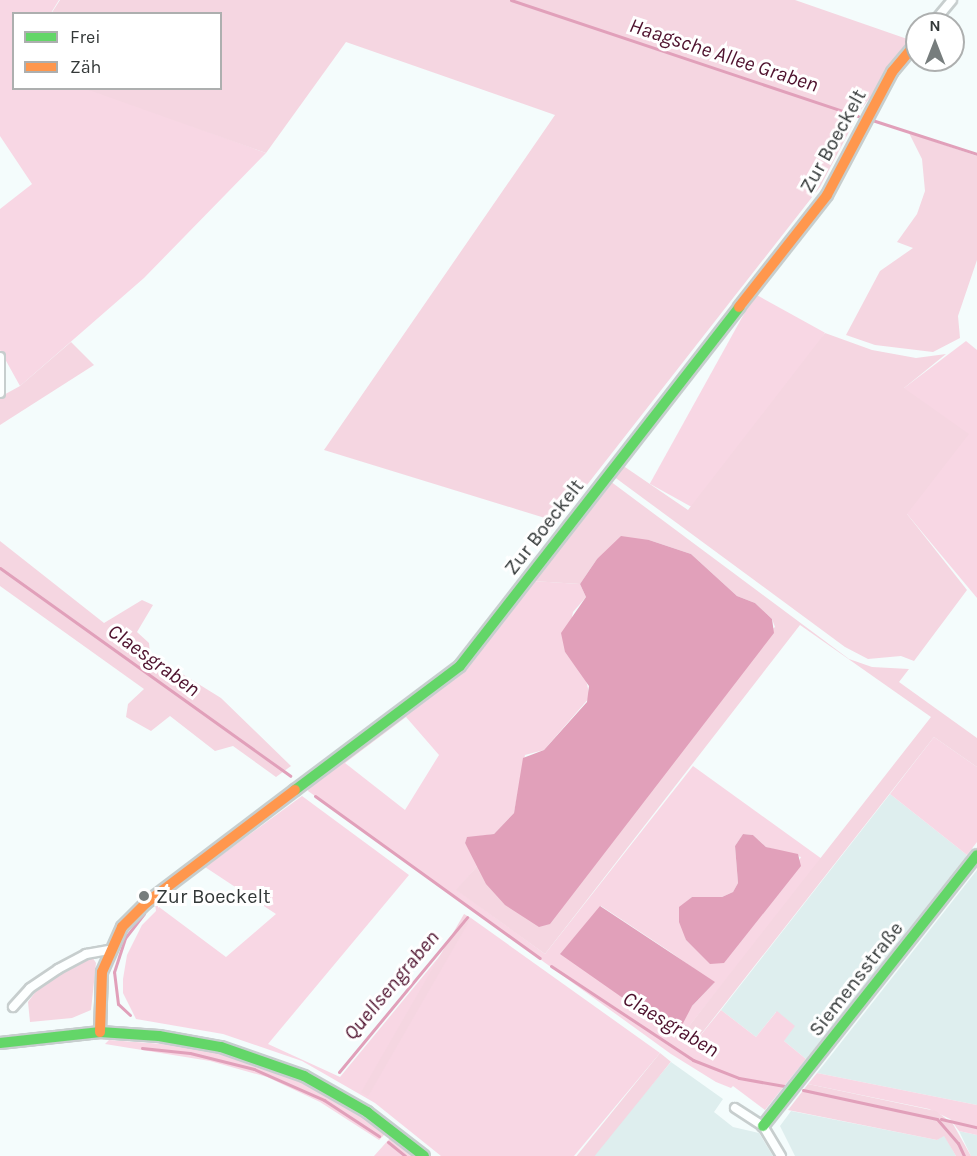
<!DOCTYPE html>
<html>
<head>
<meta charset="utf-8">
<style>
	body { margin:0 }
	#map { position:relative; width:977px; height:1156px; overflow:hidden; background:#f4fcfc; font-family:Karla,sans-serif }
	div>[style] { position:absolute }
	.built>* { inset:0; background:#deeeee }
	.green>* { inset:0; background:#f8d7e4; transform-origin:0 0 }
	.forest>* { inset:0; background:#f5d6e1; transform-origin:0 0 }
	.water>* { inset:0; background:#e1a0ba }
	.stream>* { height:3px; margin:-1.5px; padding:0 1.5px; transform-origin:1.5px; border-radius:1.5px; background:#e1a0ba }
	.roads { filter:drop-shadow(2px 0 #c7cece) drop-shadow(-2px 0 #c7cece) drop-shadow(0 2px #c7cece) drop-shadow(0 -2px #c7cece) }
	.street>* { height:8px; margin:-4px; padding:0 4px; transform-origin:4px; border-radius:4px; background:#fdffff }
	.fast>* { height:10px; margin:-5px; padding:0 5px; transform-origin:5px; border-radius:5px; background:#63d668 }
	.slow>* { height:10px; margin:-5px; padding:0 5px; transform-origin:5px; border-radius:5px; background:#ff974d }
	.dots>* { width:16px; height:16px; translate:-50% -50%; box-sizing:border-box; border:3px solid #fff; border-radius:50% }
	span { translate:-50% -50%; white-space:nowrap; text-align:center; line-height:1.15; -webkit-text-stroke:6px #fff; paint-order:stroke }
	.street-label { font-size:20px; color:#333838 }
	.poi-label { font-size:20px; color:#333838 }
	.left { translate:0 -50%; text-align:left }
	.water-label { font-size:21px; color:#4e112d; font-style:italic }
	.legend { position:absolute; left:12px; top:12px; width:210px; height:78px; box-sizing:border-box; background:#fff; border:2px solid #adafaf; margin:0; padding:8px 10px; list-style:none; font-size:18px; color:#333838 }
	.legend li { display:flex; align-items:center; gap:12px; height:30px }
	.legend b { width:30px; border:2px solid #adafaf }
	.north { position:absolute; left:905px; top:12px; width:60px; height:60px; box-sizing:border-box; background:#fff; border:2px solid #adafaf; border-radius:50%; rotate:0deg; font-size:16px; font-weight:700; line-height:24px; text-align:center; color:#333838 }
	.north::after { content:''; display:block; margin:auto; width:21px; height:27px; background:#777d7d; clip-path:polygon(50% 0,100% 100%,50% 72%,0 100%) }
</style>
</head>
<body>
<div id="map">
	<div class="built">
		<i style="clip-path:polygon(890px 794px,967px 855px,806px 1059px,784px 1041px,776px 1012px,756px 1037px,721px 1010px)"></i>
		<i style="clip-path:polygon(977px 870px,977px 1105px,817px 1073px)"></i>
		<i style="clip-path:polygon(671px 1062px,723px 1099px,714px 1112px,733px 1127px,759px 1133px,773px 1156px,592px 1156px)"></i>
		<i style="clip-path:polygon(791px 1111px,937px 1140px,944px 1135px,956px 1156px,795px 1156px,780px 1126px)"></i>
		<i style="clip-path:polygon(959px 1131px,977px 1135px,977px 1156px,971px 1156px)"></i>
	</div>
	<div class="green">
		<i style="clip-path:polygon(0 0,59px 0,51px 13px,14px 14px,14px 88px,90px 89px,266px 153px,144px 278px,20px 386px,0 350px,0 209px,32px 184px,0 136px)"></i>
		<i style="left:755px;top:294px;width:80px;height:217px;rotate:29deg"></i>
		<i style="clip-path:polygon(966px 341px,977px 350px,977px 598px,907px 514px,904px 388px)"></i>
		<i style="clip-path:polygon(evenodd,533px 581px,580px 584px,586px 597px,573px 612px,565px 652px,586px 680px,590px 697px,544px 750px,525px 755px,514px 813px,494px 834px,467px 838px,465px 843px,478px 865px,457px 890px,545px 954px,693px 766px,822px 859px,678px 1040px,691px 1047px,721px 1010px,756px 1037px,777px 1011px,795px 1026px,784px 1041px,806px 1059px,765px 1110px,733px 1086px,731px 1088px,716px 1082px,671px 1054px,308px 791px,309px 787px,448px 681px,456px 679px,457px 673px,533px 581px,406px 717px,439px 755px,405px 810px,345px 763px,406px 717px,533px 581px,743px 834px,753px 835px,766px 847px,801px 857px,791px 876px,744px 936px,710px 963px,686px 940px,679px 908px,692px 897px,722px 897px,733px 892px,738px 883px,735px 846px,743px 834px,533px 581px,601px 906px,669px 951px,714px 983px,692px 1006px,561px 953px,601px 906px)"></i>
		<i style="clip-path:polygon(934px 737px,977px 767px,977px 842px,967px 855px,890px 794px)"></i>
		<i style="clip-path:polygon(302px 796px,409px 875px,268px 1044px,340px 1077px,471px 918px,660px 1053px,574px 1156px,441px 1156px,375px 1103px,302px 1061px,223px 1034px,136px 1019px,123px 993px,123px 979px,127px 955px,142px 925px,156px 911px,155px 904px,226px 957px,276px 914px,205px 867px)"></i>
		<i style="clip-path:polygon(109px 1040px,176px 1045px,243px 1058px,322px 1091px,384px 1130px,384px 1135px,379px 1140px,320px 1102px,267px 1077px,210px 1061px,105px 1044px)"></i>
		<i style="clip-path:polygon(817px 1073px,977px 1105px,977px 1135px,959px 1131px,950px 1119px,929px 1109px,808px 1084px)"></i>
		<i style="clip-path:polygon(391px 1137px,393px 1138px,416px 1156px,374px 1156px)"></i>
	</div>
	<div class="forest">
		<i style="clip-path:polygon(60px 0,795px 0,913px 41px,860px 111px,820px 187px,558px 522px,324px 450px,555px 115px,346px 42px,266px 153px,86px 89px,220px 88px,220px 14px,51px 14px)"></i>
		<i style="clip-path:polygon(909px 133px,977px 156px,977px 260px,958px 316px,960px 338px,933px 352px,875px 345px,846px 335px,880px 271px,913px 248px,897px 242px,917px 214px,925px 191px,922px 159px)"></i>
		<i style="clip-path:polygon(825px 333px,872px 350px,916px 358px,946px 354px,904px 388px,969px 434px,907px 514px,967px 590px,914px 661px,901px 656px,868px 659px,845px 647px,613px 476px,622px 465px,688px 510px)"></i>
		<i style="clip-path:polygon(71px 342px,94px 365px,0 425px,0 397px,20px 386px)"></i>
		<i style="clip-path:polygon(610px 481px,849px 659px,872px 667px,909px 669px,899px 682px,977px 738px,977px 767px,934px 737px,691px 1047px,678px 1040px,931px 717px,800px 625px,545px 954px,456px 890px,478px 865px,775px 627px,772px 619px,755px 603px,737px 596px,691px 554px,649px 540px,597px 559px,580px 584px,532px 581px)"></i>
		<i style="clip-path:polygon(0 541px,104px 623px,142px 600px,153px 605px,137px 632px,149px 643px,150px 654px,221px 698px,291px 766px,276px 777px,233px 746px,215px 751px,170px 716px,151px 731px,126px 717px,128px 704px,144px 689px,0 586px)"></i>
		<i style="left:464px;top:914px;width:8px;height:206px;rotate:30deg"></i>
		<i style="clip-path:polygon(91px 955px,96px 963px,91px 1010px,72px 1018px,30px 1022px,28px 1002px,39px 987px)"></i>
		<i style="left:660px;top:1053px;width:14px;height:134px;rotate:39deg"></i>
		<i style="clip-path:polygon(808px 1084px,936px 1111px,953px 1124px,971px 1156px,956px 1156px,944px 1136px,937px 1140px,788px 1110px)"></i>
	</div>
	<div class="water">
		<i style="clip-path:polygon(621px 536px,649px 540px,691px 554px,737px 596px,755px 603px,772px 619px,774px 633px,550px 924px,539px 927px,505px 905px,486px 884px,465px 843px,467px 837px,494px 834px,514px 813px,523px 758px,544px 750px,587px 702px,589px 686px,565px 652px,561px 633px,586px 597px,580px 584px,597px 559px)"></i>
		<i style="clip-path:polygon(743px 834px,753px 835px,766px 847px,798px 854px,801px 866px,724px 963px,710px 964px,686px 940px,679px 922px,679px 907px,692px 897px,722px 897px,733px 892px,738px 883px,735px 846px)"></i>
		<i style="clip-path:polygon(600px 906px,715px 982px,692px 1006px,680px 1029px,670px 1031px,560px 954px)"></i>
	</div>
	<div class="stream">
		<i style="left:511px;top:0;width:366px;rotate:18.5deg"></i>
		<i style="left:872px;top:120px;width:110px;rotate:17.9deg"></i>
		<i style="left:0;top:568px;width:357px;rotate:35.6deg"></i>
		<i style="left:315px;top:796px;width:277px;rotate:35.8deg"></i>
		<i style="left:551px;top:966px;width:170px;rotate:33.5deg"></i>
		<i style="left:693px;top:1060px;width:49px;rotate:21.4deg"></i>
		<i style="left:739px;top:1078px;width:46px;rotate:10.1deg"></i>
		<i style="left:130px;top:1015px;width:16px;rotate:-137deg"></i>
		<i style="left:118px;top:1004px;width:32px;rotate:-97deg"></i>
		<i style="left:114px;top:972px;width:36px;rotate:-72deg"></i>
		<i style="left:125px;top:938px;width:31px;rotate:-52deg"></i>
		<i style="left:142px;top:1048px;width:48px;rotate:5.9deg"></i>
		<i style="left:190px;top:1053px;width:66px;rotate:14deg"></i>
		<i style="left:254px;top:1069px;width:77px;rotate:23.9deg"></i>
		<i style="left:324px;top:1100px;width:66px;rotate:33.2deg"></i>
		<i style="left:339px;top:1072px;width:201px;rotate:-50.4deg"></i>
		<i style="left:803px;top:1090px;width:137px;rotate:12.2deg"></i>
		<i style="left:937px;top:1119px;width:32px;rotate:49deg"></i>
		<i style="left:958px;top:1143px;width:14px;rotate:65deg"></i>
		<i style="left:941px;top:1119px;width:37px;rotate:13deg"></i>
		<i style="left:388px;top:1142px;width:22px;rotate:39deg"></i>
	</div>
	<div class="roads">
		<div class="street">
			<i style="left:932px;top:24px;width:31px;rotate:-50deg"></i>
			<i style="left:0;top:357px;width:36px;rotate:90deg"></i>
			<i style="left:13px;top:1007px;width:25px;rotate:-48deg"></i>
			<i style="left:30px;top:988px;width:34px;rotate:-34deg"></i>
			<i style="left:58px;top:969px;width:32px;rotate:-28deg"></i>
			<i style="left:86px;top:954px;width:23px;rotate:-10deg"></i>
			<i style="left:735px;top:1108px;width:33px;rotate:33deg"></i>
			<i style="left:763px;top:1126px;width:35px;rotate:59deg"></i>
		</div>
		<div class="fast">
			<i style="left:295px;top:790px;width:206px;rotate:-36.9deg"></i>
			<i style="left:460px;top:666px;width:455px;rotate:-52.1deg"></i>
			<i style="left:0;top:1043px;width:101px;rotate:-6.3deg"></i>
			<i style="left:100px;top:1032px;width:59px;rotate:3.9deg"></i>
			<i style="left:159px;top:1036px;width:63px;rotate:10.1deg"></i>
			<i style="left:221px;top:1047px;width:88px;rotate:19.3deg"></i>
			<i style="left:304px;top:1076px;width:73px;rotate:29.7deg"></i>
			<i style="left:367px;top:1112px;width:72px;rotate:37.7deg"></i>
			<i style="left:763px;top:1126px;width:345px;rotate:-51.7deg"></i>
		</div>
		<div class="slow">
			<i style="left:739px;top:307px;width:142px;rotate:-51.8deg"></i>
			<i style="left:827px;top:195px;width:139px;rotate:-62.1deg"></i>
			<i style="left:892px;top:72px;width:39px;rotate:-50deg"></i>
			<i style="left:100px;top:1032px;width:60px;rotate:-88.1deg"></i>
			<i style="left:102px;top:972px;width:49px;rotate:-66deg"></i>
			<i style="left:122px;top:927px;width:34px;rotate:-45deg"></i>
			<i style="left:146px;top:903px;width:187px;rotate:-37.2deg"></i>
		</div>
	</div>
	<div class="dots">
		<i style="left:144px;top:896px;background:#777d7d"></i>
	</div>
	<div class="street-label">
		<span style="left:833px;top:141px;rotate:-61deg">Zur Boeckelt</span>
		<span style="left:544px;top:527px;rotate:-52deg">Zur Boeckelt</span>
		<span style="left:856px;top:979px;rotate:-52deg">Siemensstraße</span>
	</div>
	<div class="poi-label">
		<span class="left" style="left:156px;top:896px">Zur Boeckelt</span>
	</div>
	<div class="water-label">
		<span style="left:724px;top:55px;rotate:18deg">Haagsche Allee Graben</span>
		<span style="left:154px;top:660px;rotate:36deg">Claesgraben</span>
		<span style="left:391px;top:985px;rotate:-50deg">Quellsengraben</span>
		<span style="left:671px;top:1024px;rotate:31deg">Claesgraben</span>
	</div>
	<ul class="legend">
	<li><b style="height:8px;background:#63d668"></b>Frei</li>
	<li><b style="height:8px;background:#ff974d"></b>Zäh</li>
	</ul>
	<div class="north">N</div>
</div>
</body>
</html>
